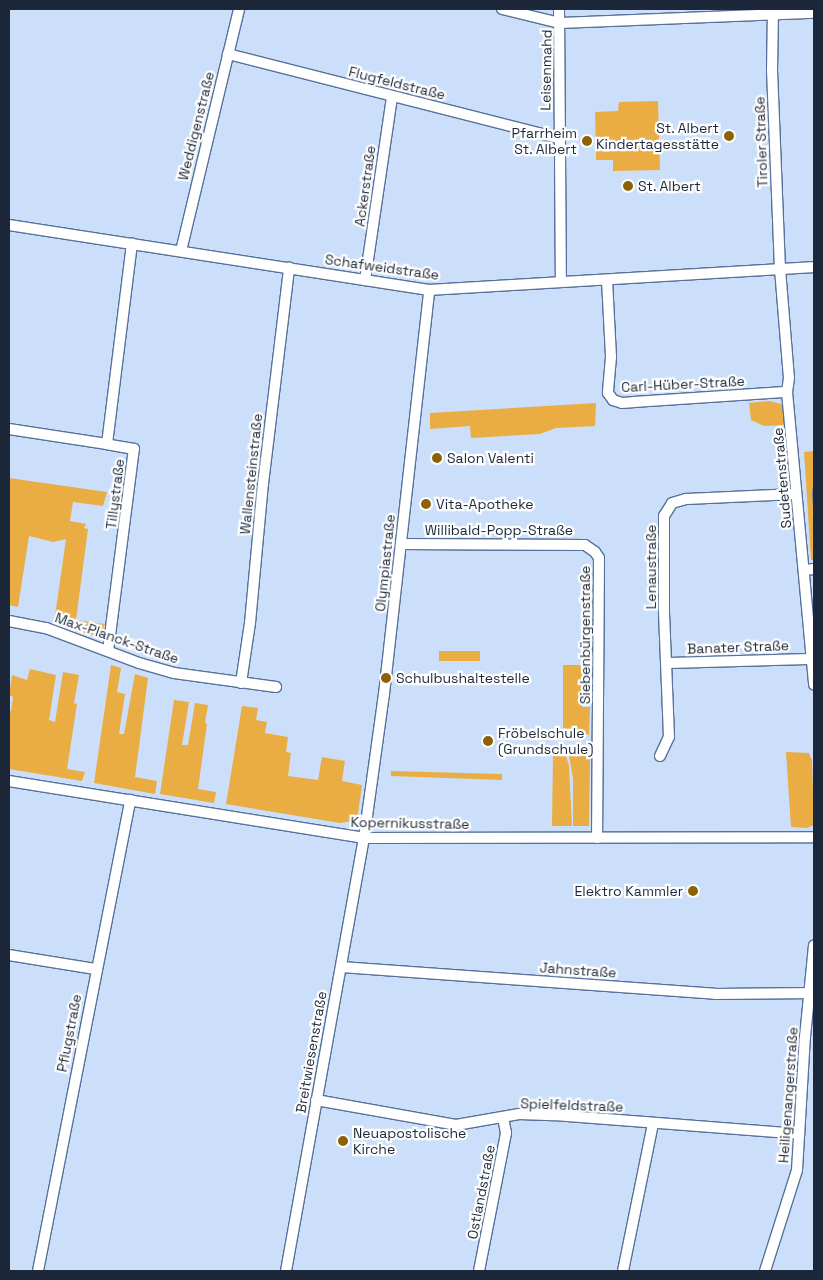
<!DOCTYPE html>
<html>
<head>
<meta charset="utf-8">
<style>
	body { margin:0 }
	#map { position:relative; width:823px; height:1280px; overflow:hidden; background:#ccdffa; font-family:"Space Grotesk",sans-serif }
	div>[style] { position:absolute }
	.green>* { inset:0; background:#e9ad44; transform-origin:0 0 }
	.roads { filter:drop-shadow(1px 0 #56719a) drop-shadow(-1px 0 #56719a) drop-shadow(0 1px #56719a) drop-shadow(0 -1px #56719a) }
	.street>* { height:10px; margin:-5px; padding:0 5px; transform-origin:5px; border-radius:5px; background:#fff }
	.tram>* { height:1px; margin:-0.5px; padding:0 0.5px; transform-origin:0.5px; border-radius:0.5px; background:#748399 }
	.dots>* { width:14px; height:14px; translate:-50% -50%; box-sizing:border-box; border:2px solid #fefefe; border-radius:50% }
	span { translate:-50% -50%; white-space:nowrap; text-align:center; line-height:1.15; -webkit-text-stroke:4.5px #fefefe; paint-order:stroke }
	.street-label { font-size:14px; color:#1c2839 }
	.poi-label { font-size:14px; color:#1c2839 }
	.right { translate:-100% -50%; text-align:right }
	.left { translate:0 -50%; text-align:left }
	.frame { position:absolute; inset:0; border:10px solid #1c2839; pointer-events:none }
</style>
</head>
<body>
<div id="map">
	<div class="green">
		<i style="clip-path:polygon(658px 101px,660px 170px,613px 171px,613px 160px,596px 160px,595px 112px,618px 111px,619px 102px)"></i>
		<i style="clip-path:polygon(769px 401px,786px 405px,787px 425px,764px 426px,751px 420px,749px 403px)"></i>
		<i style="clip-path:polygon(596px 403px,595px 426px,556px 428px,540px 434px,471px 438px,470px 426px,430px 429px,430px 413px)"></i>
		<i style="clip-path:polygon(814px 451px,814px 560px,811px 560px,804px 452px)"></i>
		<i style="clip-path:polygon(9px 478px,107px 492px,103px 506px,73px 502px,70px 521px,86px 524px,84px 528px,88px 529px,76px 620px,105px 624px,103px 629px,98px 633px,91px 635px,74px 630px,76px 620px,55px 616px,66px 539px,53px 542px,29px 536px,18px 607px,9px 605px)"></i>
		<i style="left:480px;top:651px;width:10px;height:41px;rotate:90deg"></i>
		<i style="clip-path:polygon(111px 665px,121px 668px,117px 692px,125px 694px,119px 734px,124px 734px,135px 674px,148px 678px,135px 777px,157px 781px,155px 794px,94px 783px)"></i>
		<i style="clip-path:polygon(563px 665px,590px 665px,590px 679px,581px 679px,582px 687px,590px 687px,590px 699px,582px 700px,582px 707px,590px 707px,589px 735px,563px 728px)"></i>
		<i style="clip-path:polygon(30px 669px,56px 675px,49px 720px,55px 722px,63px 672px,79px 675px,74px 703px,77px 704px,67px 769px,85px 772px,82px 781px,9px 769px,9px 711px,11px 711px,13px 697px,9px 695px,12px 675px,27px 680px)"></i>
		<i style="clip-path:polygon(174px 700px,189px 702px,182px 745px,188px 745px,195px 703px,208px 705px,205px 723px,207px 724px,198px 789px,216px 792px,214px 803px,160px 794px)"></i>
		<i style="clip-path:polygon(242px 706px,258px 708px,256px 720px,267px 722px,265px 733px,288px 737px,286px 752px,291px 753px,288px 776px,318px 780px,322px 757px,345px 761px,342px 781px,362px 785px,358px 814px,352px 821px,340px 823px,226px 804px)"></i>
		<i style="clip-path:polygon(786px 752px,809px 753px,812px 760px,814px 825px,807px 828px,791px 827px)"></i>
		<i style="clip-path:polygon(553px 756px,566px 756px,569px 766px,572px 826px,552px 826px)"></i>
		<i style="clip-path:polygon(569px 756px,590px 756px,589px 826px,573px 826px,573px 778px)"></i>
		<i style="clip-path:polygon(391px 771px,502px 774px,502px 780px,391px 776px)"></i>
	</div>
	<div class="roads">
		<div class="street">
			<i style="left:502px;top:9px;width:60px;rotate:13.6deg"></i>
			<i style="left:560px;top:23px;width:254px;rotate:-2.3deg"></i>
			<i style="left:559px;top:9px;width:273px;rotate:89.6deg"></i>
			<i style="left:773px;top:9px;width:61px;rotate:90.9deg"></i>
			<i style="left:772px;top:70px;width:199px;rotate:87.7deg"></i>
			<i style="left:780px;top:269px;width:109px;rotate:85.3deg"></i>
			<i style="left:789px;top:378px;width:14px;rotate:98deg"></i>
			<i style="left:787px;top:392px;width:294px;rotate:84.7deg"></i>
			<i style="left:228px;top:54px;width:341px;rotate:14.3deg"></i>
			<i style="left:9px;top:225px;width:425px;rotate:8.8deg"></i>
			<i style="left:429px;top:290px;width:386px;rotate:-3.4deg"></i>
			<i style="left:181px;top:251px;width:249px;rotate:-76.5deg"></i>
			<i style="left:365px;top:280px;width:185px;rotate:-81.6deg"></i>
			<i style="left:607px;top:280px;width:77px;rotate:87deg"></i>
			<i style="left:611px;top:357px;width:36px;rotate:95deg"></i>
			<i style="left:608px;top:393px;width:9px;rotate:54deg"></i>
			<i style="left:613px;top:400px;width:9px;rotate:18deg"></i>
			<i style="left:622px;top:403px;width:13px;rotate:-4deg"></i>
			<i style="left:635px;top:402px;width:152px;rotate:-3.8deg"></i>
			<i style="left:9px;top:429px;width:99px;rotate:8.7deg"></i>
			<i style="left:401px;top:544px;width:184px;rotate:0.3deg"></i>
			<i style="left:585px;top:545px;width:12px;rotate:35deg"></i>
			<i style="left:595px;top:552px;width:7px;rotate:56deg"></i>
			<i style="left:599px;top:558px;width:280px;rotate:90.4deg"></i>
			<i style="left:804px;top:570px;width:10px;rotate:-6deg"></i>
			<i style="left:9px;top:621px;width:38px;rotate:11deg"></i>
			<i style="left:46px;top:628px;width:99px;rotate:20.6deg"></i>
			<i style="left:139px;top:663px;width:36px;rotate:16deg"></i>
			<i style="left:174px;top:673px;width:103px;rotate:7.8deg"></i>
			<i style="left:108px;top:651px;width:204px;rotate:-82.7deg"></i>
			<i style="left:134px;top:449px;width:27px;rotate:-170deg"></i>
			<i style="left:107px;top:444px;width:202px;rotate:-82.9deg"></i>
			<i style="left:666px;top:663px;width:146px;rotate:-1.6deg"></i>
			<i style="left:241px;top:683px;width:61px;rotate:-81.5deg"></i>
			<i style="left:250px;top:623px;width:140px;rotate:-84.7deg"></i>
			<i style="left:263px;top:484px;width:218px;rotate:-83.1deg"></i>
			<i style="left:660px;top:756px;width:21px;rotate:-65deg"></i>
			<i style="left:669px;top:737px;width:127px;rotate:-92.3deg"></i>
			<i style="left:664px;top:610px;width:94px;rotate:-90deg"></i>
			<i style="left:664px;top:516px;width:15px;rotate:-58deg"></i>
			<i style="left:672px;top:503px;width:15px;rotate:-16deg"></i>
			<i style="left:686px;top:499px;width:110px;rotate:-2.6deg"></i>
			<i style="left:9px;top:781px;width:360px;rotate:9.1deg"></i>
			<i style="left:364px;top:838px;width:450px;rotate:-0.1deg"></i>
			<i style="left:9px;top:955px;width:87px;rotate:9.2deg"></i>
			<i style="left:341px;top:967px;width:375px;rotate:4.1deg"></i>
			<i style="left:715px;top:994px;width:99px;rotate:-0.6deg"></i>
			<i style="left:316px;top:1100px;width:142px;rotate:10.1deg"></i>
			<i style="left:456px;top:1125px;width:64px;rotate:-9.9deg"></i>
			<i style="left:519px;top:1114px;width:35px;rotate:2deg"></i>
			<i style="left:554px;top:1115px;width:246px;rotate:4.4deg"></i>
			<i style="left:38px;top:1271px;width:480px;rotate:-78.9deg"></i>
			<i style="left:286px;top:1271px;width:440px;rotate:-79.8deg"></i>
			<i style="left:364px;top:838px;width:145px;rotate:-82.1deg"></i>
			<i style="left:384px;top:694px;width:406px;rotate:-83.6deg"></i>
			<i style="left:479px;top:1271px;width:141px;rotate:-78.9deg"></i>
			<i style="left:506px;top:1133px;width:15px;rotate:-101deg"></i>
			<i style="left:623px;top:1271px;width:151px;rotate:-78.5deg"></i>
			<i style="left:765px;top:1271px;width:106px;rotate:-72.4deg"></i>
			<i style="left:797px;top:1170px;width:133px;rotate:-86.6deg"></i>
			<i style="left:805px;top:1037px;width:92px;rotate:-84.4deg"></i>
		</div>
	</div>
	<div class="tram">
		<i style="left:814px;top:475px;width:19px;rotate:96deg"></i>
		<i style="left:812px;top:494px;width:23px;rotate:85deg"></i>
	</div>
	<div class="dots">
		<i style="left:729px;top:136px;background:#8d6207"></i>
		<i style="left:587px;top:141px;background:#8d6207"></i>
		<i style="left:628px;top:186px;background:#8d6207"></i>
		<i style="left:437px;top:458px;background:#8d6207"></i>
		<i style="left:426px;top:504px;background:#8d6207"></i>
		<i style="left:386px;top:678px;background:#8d6207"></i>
		<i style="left:488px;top:741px;background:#8d6207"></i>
		<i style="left:693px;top:891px;background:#8d6207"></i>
		<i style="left:343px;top:1141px;background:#8d6207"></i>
	</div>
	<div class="street-label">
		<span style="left:546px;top:70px;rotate:-89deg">Leisenmahd</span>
		<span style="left:397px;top:83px;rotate:14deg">Flugfeldstraße</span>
		<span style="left:196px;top:126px;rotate:-76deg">Weddigenstraße</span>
		<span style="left:761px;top:142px;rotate:-92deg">Tiroler Straße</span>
		<span style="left:365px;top:186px;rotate:-82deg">Ackerstraße</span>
		<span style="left:382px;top:267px;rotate:8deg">Schafweidstraße</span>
		<span style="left:683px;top:384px;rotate:-3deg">Carl-Hüber-Straße</span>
		<span style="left:251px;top:474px;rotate:-84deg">Wallensteinstraße</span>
		<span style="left:782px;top:478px;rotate:-95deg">Sudetenstraße</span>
		<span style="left:115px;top:494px;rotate:-83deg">Tillystraße</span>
		<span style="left:499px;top:530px">Willibald-Popp-Straße</span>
		<span style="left:385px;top:563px;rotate:-84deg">Olympiastraße</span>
		<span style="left:651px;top:567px;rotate:-90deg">Lenaustraße</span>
		<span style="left:585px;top:635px;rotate:-90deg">Siebenbürgenstraße</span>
		<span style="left:117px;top:638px;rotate:19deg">Max-Planck-Straße</span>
		<span style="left:738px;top:647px;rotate:-2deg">Banater Straße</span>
		<span style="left:410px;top:823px;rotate:1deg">Kopernikusstraße</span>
		<span style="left:578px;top:970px;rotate:4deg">Jahnstraße</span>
		<span style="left:69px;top:1033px;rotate:-79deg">Pflugstraße</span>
		<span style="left:311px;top:1052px;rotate:-80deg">Breitwiesenstraße</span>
		<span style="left:788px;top:1095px;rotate:-86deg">Heiligenangerstraße</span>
		<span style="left:572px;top:1105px;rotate:2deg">Spielfeldstraße</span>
		<span style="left:481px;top:1192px;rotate:-79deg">Ostlandstraße</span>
	</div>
	<div class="poi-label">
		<span class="right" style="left:719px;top:136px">St. Albert<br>Kindertagesstätte</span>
		<span class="right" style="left:577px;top:141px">Pfarrheim<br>St. Albert</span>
		<span class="left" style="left:638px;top:186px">St. Albert</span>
		<span class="left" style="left:447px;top:458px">Salon Valenti</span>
		<span class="left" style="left:436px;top:504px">Vita-Apotheke</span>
		<span class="left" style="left:396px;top:678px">Schulbushaltestelle</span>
		<span class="left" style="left:498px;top:741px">Fröbelschule<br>(Grundschule)</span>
		<span class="right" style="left:683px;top:891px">Elektro Kammler</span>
		<span class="left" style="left:353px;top:1141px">Neuapostolische<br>Kirche</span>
	</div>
	<div class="frame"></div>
</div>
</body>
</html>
